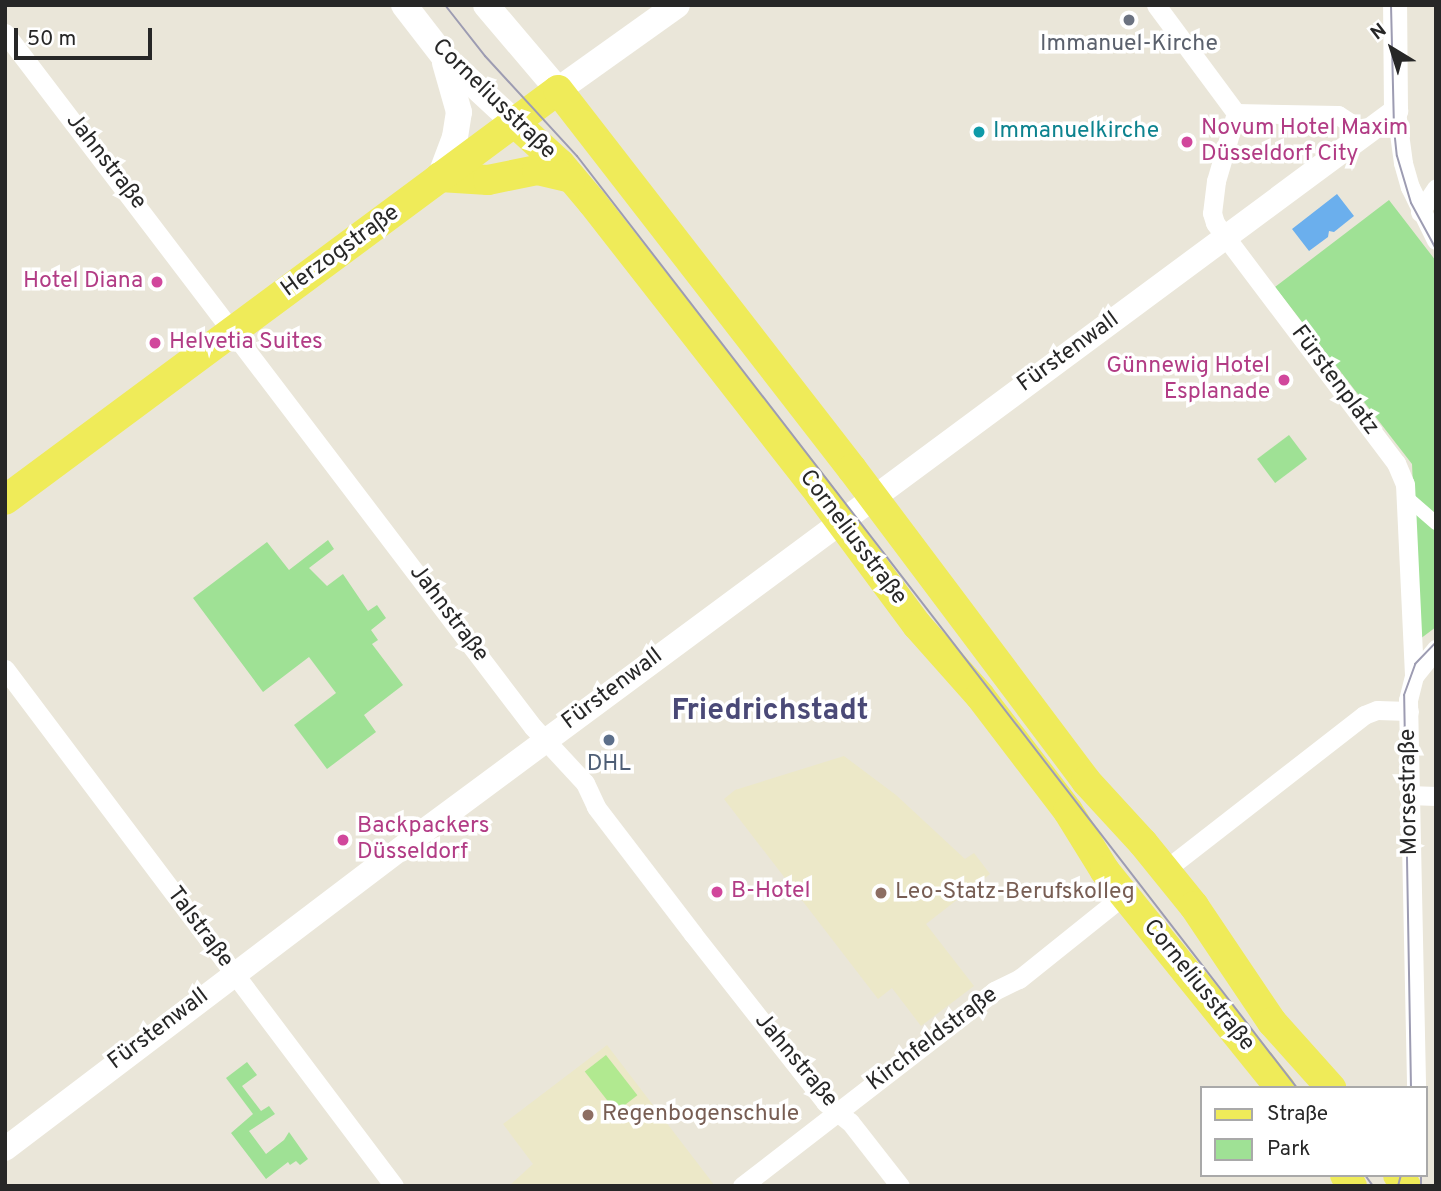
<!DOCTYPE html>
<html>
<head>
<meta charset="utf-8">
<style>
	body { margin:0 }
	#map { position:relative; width:1441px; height:1191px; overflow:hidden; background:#eae6d9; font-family:Overpass,sans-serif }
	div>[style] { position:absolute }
	.education>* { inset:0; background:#ece8c8 }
	.green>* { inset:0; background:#9fe195; transform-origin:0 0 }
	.pitch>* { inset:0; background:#b1e990; transform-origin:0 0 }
	.water>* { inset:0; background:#6bafed }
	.pedestrian>* { height:14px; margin:-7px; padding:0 7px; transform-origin:7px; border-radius:7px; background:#fff }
	.minor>* { height:19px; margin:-9.5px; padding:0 9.5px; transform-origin:9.5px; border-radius:9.5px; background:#fff }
	.tertiary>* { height:24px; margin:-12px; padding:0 12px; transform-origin:12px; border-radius:12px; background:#fff }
	.secondary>* { height:26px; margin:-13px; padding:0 13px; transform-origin:13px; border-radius:13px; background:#fff }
	.primary>* { height:30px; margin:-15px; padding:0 15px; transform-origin:15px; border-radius:15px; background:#efeb59 }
	.tram>* { height:2px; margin:-1px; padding:0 1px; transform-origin:1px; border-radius:1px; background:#9d9cb2 }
	.dots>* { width:19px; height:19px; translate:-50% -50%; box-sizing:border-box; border:4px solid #fff; border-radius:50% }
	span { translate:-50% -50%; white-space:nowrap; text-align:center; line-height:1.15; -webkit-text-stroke:7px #fff; paint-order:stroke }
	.worship-label { font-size:23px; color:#5b616d }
	.street-label { font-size:23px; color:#272727 }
	.hotel-label { font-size:23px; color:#b23c85 }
	.left { translate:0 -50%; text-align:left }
	.right { translate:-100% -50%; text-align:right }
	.culture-label { font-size:23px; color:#0d838f }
	.service-label { font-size:23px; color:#4e5e75 }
	.education-label { font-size:23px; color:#785e54 }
	.district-label { font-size:30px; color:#4a4977; font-weight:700 }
	.frame { position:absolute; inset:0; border:7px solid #272727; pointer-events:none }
	.legend { position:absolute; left:1200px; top:1086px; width:228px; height:91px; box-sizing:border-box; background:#fff; border:2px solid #a9a9a9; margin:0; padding:9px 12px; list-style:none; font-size:21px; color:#272727 }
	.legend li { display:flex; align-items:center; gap:14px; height:35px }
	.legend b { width:35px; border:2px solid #a9a9a9 }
	.north { position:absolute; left:1357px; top:14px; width:70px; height:70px; -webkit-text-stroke:5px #fff; paint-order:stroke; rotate:322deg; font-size:19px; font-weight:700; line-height:28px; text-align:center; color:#272727 }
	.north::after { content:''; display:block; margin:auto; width:24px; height:32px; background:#272727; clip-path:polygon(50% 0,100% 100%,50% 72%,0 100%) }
	.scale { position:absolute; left:14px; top:28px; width:138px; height:32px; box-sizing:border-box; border:4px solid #272727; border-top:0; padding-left:9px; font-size:21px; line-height:24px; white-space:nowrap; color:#272727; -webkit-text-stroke:5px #fff; paint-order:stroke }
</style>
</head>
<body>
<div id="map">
	<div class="education">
		<i style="clip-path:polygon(844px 756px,896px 795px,965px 859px,974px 853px,990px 874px,926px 924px,974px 986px,921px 1026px,892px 988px,878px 999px,724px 799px,735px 790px)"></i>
		<i style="clip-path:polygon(607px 1045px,715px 1186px,509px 1186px,533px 1164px,503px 1124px)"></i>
	</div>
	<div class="green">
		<i style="clip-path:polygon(1389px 200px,1436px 261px,1436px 627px,1420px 639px,1412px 464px,1275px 287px)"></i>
		<i style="left:1289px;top:435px;width:30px;height:40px;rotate:53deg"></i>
		<i style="clip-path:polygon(328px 540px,334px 549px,309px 568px,327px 586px,343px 574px,368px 611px,377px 605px,386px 618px,371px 630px,378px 640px,372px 644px,403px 685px,364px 715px,376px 732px,327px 769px,294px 725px,336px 693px,309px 657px,263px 692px,193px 598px,267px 542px,289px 570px)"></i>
		<i style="clip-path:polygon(247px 1062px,257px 1075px,242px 1086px,261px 1111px,269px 1106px,275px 1114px,249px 1131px,266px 1154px,284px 1140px,289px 1132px,308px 1159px,300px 1165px,296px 1161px,290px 1165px,288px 1162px,266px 1179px,231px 1133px,253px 1114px,226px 1078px)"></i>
	</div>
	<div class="pitch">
		<i style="left:606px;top:1055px;width:51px;height:27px;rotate:52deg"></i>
	</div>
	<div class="water">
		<i style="clip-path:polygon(1337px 194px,1354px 216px,1334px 232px,1329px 231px,1328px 237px,1309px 251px,1292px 229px)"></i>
	</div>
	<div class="pedestrian">
		<i style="left:1406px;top:497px;width:40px;rotate:41deg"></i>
	</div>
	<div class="minor">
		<i style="left:1156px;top:5px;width:134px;rotate:53.5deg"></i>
		<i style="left:5px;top:33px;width:872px;rotate:52.74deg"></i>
		<i style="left:533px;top:727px;width:76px;rotate:47.1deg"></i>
		<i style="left:585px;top:783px;width:26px;rotate:65deg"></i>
		<i style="left:596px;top:807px;width:160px;rotate:52.6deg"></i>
		<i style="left:693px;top:934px;width:214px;rotate:51.8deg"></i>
		<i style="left:825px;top:1102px;width:32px;rotate:39deg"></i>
		<i style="left:850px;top:1122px;width:81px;rotate:52deg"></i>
		<i style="left:1396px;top:111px;width:52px;rotate:82.3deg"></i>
		<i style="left:1403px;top:163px;width:25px;rotate:74deg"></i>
		<i style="left:1410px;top:187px;width:59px;rotate:63.9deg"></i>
		<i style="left:1236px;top:113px;width:71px;rotate:106.4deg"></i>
		<i style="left:1216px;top:181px;width:32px;rotate:97deg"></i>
		<i style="left:1212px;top:213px;width:10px;rotate:73deg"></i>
		<i style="left:1215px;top:223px;width:301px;rotate:53deg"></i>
		<i style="left:1396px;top:463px;width:23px;rotate:67deg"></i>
		<i style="left:1405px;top:484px;width:192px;rotate:87.3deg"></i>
		<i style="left:1414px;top:676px;width:25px;rotate:104deg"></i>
		<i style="left:1408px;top:700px;width:388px;rotate:88.8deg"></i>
		<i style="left:1236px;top:113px;width:102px;rotate:1.1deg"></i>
		<i style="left:1338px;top:115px;width:17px;rotate:33deg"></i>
		<i style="left:1352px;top:124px;width:17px;rotate:57deg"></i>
		<i style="left:1420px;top:212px;width:29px;rotate:-56deg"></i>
		<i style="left:5px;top:669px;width:647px;rotate:53.04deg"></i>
		<i style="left:1414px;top:676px;width:35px;rotate:-51deg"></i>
		<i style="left:1409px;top:795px;width:27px;rotate:2deg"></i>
		<i style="left:1165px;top:870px;width:252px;rotate:-37.9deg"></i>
		<i style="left:1364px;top:715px;width:14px;rotate:-21deg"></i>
		<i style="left:1377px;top:710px;width:32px;rotate:2deg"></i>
		<i style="left:742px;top:1186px;width:319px;rotate:-37.7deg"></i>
		<i style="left:994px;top:991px;width:28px;rotate:-26deg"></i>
		<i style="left:1019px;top:979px;width:134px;rotate:-38.7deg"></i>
	</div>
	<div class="tertiary">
		<i style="left:5px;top:1149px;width:526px;rotate:-37.2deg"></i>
		<i style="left:424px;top:831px;width:1210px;rotate:-36.53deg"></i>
		<i style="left:1396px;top:111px;width:106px;rotate:-90.5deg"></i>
	</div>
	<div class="secondary">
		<i style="left:404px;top:5px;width:67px;rotate:52.3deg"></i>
		<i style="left:445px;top:58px;width:94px;rotate:42.8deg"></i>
		<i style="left:486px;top:5px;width:111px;rotate:49.7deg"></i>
		<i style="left:558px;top:90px;width:146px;rotate:-35.5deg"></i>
		<i style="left:440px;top:177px;width:43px;rotate:-69.4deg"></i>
		<i style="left:455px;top:137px;width:25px;rotate:-81deg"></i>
		<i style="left:459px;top:112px;width:51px;rotate:-105.9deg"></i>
	</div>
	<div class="primary">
		<i style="left:514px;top:122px;width:62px;rotate:42.4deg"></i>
		<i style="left:560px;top:164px;width:50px;rotate:49.9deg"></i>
		<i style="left:592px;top:202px;width:370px;rotate:52deg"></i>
		<i style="left:820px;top:494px;width:163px;rotate:53.5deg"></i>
		<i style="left:917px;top:625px;width:95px;rotate:48.4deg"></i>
		<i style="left:980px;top:696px;width:145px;rotate:52.6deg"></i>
		<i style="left:1068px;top:811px;width:70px;rotate:58.3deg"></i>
		<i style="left:1105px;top:871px;width:279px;rotate:51.1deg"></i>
		<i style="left:440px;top:177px;width:48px;rotate:3.6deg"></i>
		<i style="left:488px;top:180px;width:50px;rotate:-11.5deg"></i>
		<i style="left:537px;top:170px;width:35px;rotate:13deg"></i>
		<i style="left:5px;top:500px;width:688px;rotate:-36.55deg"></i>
		<i style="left:558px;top:90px;width:480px;rotate:52.2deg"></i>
		<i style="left:852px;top:469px;width:390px;rotate:53.1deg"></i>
		<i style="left:1086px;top:781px;width:84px;rotate:47.4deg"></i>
		<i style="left:1143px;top:843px;width:81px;rotate:51deg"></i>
		<i style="left:1194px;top:906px;width:140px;rotate:56.1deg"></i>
		<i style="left:1272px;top:1022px;width:89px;rotate:48.2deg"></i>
		<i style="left:1345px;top:1175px;width:13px;rotate:58deg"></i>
		<i style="left:1398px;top:1175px;width:14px;rotate:54deg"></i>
	</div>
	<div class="tram">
		<i style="left:445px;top:5px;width:65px;rotate:51.9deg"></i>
		<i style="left:485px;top:56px;width:136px;rotate:47.4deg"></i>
		<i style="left:577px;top:156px;width:1178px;rotate:52.31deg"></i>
		<i style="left:1391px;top:5px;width:124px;rotate:88.6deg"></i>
		<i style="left:1394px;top:129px;width:27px;rotate:84deg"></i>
		<i style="left:1397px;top:156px;width:49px;rotate:73.4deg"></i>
		<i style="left:1411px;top:203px;width:52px;rotate:61.5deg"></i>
		<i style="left:1411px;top:1088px;width:393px;rotate:-91deg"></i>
		<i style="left:1404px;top:695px;width:33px;rotate:-70deg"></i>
		<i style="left:1415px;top:664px;width:30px;rotate:-46deg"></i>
		<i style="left:1365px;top:1175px;width:14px;rotate:54deg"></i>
		<i style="left:1421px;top:1175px;width:11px;rotate:90deg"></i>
		<i style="left:1398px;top:1186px;width:11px;rotate:-75deg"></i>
	</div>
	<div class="dots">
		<i style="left:1129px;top:20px;background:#6b7280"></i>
		<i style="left:979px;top:132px;background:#0f9aa8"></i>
		<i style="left:1187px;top:142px;background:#d1479c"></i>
		<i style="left:157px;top:282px;background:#d1479c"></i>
		<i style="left:155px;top:343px;background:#d1479c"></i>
		<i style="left:1284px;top:380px;background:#d1479c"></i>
		<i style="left:609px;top:740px;background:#5c6f8a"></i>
		<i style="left:343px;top:840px;background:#d1479c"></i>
		<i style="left:717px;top:892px;background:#d1479c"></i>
		<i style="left:881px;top:893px;background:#8d6e63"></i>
		<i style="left:588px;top:1115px;background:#8d6e63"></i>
	</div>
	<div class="worship-label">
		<span style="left:1129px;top:45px">Immanuel-Kirche</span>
	</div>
	<div class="street-label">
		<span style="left:493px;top:100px;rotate:44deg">Corneliusstraße</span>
		<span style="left:105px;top:162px;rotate:52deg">Jahnstraße</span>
		<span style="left:341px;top:252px;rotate:-36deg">Herzogstraße</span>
		<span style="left:1069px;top:353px;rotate:-36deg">Fürstenwall</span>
		<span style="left:1334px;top:381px;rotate:53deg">Fürstenplatz</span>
		<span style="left:852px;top:538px;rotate:53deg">Corneliusstraße</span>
		<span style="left:448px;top:614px;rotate:53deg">Jahnstraße</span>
		<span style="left:613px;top:690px;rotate:-37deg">Fürstenwall</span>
		<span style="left:1410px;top:792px;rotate:-91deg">Morsestraße</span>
		<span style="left:199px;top:928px;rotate:53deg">Talstraße</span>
		<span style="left:1198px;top:986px;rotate:51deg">Corneliusstraße</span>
		<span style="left:159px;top:1030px;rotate:-37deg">Fürstenwall</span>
		<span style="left:933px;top:1040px;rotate:-37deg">Kirchfeldstraße</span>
		<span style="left:795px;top:1061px;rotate:50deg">Jahnstraße</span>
	</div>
	<div class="hotel-label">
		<span class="left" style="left:1201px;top:142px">Novum Hotel Maxim<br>Düsseldorf City</span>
		<span class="right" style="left:143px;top:282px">Hotel Diana</span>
		<span class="left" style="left:169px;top:343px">Helvetia Suites</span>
		<span class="right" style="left:1270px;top:380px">Günnewig Hotel<br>Esplanade</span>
		<span class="left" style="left:357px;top:840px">Backpackers<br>Düsseldorf</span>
		<span class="left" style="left:731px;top:892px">B-Hotel</span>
	</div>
	<div class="culture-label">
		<span class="left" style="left:993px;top:132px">Immanuelkirche</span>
	</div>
	<div class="service-label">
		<span style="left:609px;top:765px">DHL</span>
	</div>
	<div class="education-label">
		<span class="left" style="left:895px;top:893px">Leo-Statz-Berufskolleg</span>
		<span class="left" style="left:602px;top:1115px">Regenbogenschule</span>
	</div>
	<div class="district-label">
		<span style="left:770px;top:712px">Friedrichstadt</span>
	</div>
	<div class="frame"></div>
	<ul class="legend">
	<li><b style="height:9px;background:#efeb59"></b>Straße</li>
	<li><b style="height:19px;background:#9fe195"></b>Park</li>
	</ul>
	<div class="north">N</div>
	<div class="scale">50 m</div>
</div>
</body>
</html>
